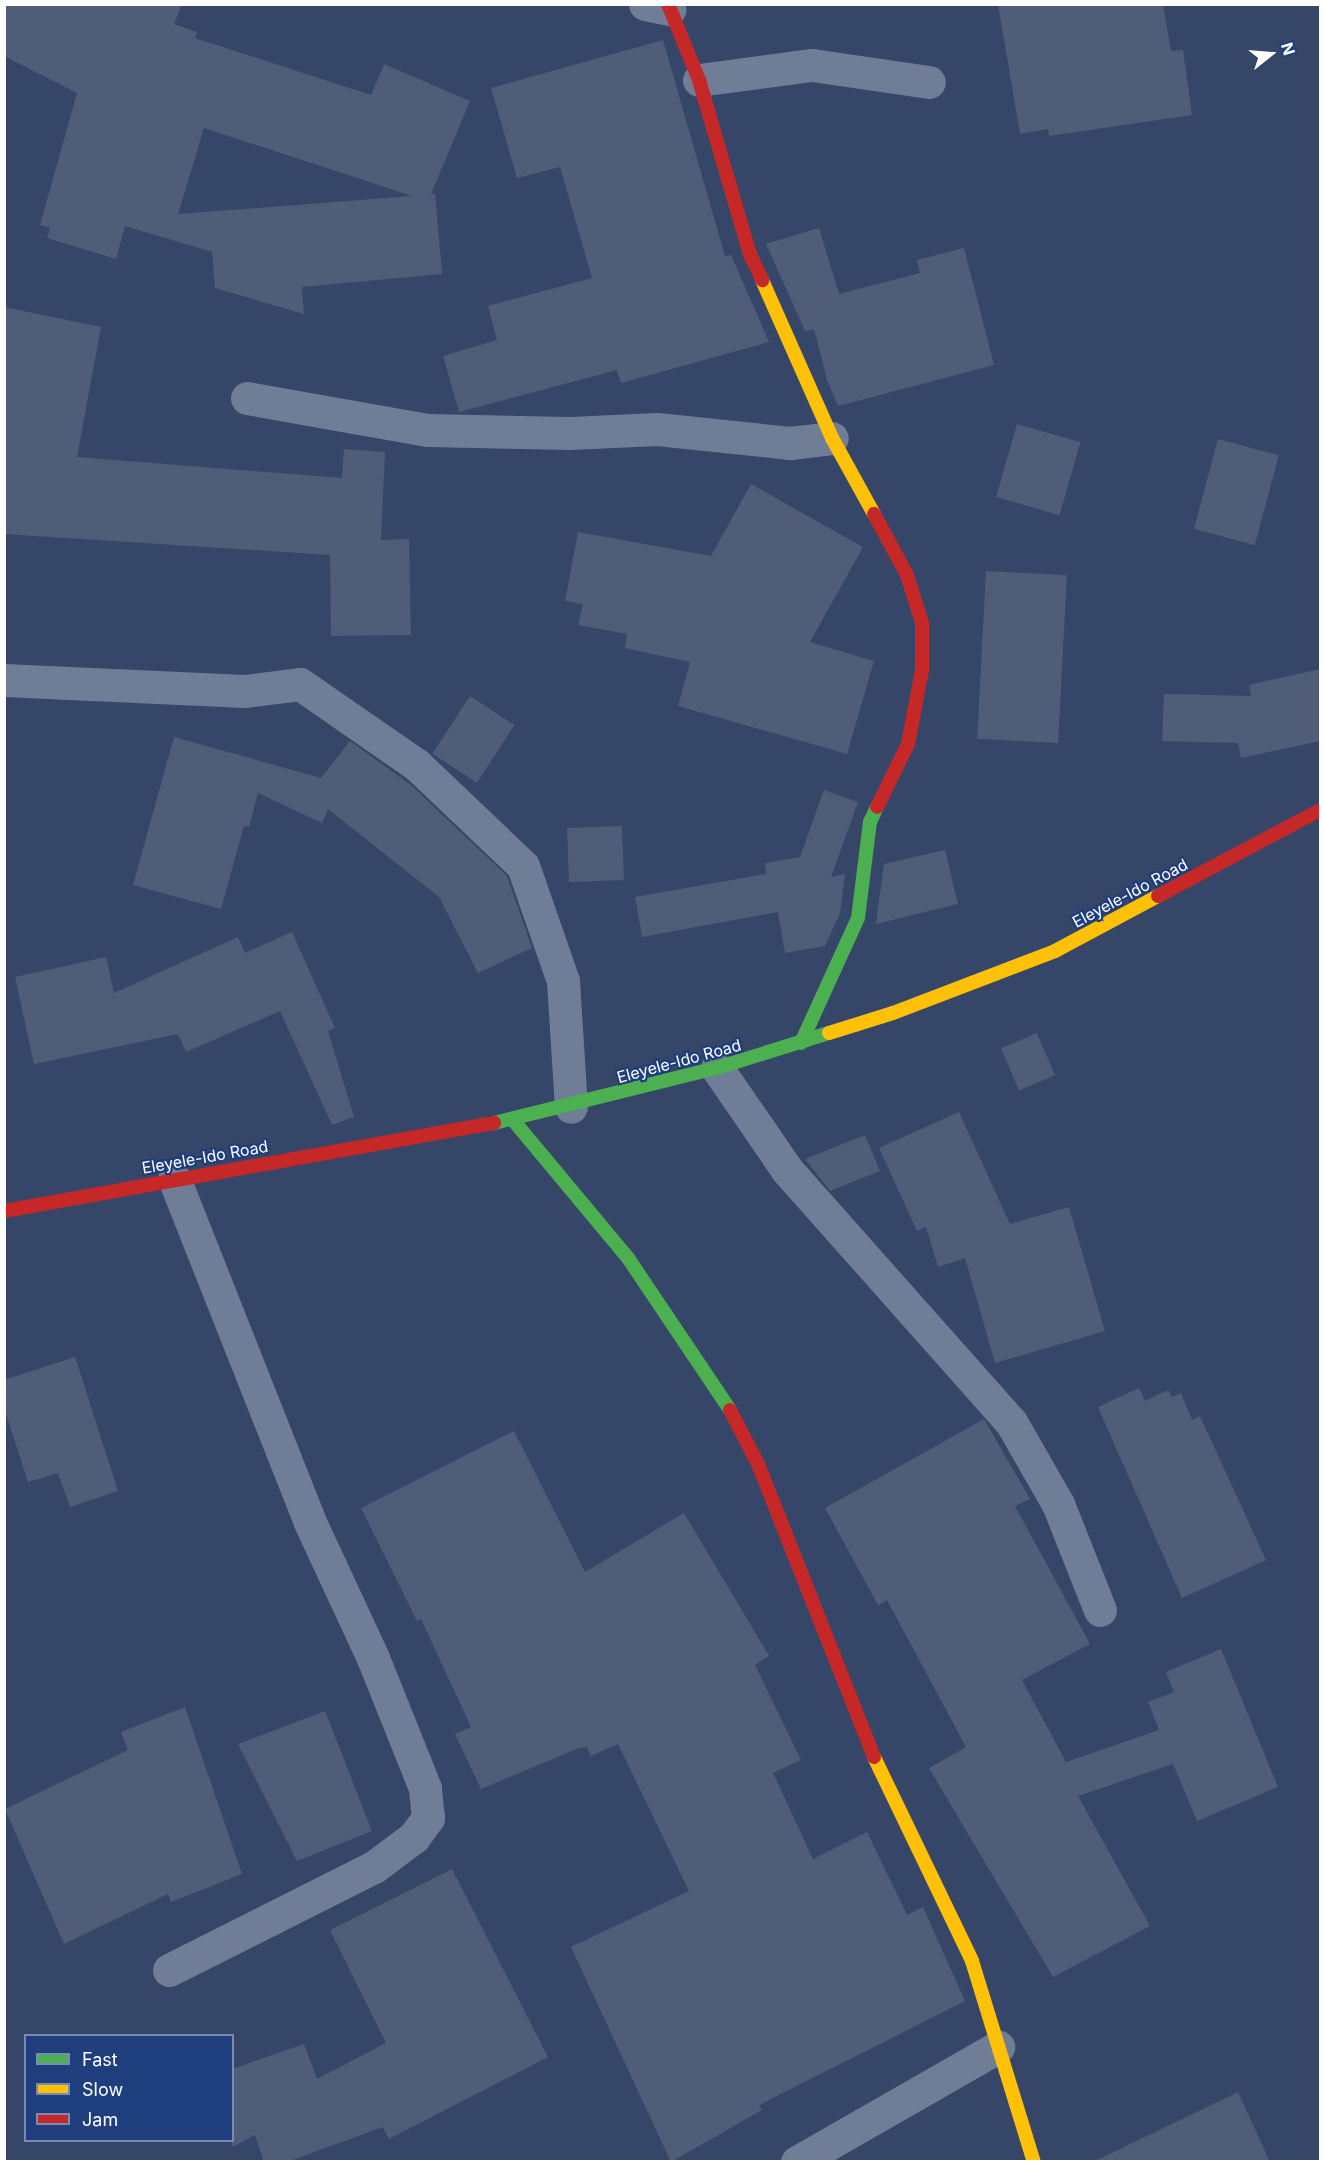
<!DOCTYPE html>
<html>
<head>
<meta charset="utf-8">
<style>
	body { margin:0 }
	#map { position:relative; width:1325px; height:2166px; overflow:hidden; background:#354668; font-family:Inter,sans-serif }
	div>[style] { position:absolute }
	.building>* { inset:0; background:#4f5d78; transform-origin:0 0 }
	.street>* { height:33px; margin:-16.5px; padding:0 16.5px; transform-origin:16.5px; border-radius:16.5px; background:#707d97 }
	.fast>* { height:14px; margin:-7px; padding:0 7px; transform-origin:7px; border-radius:7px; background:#4caf50 }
	.slow>* { height:14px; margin:-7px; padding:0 7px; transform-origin:7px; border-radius:7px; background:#ffc107 }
	.jam>* { height:14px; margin:-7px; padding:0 7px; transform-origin:7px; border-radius:7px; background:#c62828 }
	span { translate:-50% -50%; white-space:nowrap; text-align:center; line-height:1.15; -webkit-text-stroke:4.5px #1f3e7e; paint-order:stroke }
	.street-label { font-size:16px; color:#fff }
	.frame { position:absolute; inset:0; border:6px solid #fff; pointer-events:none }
	.legend { position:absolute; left:24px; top:2034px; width:210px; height:108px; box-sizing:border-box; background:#1f3e7e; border:2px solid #798bb2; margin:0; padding:8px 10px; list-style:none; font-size:18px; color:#fff }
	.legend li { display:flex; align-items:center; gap:12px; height:30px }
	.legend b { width:30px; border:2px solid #798bb2 }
	.north { position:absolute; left:1241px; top:24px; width:60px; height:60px; -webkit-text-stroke:4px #1f3e7e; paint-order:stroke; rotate:73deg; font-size:16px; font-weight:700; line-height:24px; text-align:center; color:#fff }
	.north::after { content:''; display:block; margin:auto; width:21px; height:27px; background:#fff; clip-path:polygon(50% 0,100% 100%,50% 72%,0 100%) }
</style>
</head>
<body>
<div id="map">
	<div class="building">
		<i style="clip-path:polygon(evenodd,4px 4px,182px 4px,174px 24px,197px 32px,195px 38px,371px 95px,384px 64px,470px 101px,431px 194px,435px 194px,442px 274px,302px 287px,304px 314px,215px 288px,212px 252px,125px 226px,116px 259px,47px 238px,50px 228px,40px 225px,77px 93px,4px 56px,4px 4px,204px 128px,412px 196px,178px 214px,204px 128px)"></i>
		<i style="clip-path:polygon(998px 4px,1163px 4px,1171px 51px,1183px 50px,1192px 115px,1049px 136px,1048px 129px,1020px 134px)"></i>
		<i style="clip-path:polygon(663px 40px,725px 256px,731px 255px,769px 342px,621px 383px,617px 370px,459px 412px,443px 356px,497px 340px,488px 306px,592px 278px,560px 167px,517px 178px,491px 88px)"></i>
		<i style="clip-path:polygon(819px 228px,839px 294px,920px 273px,917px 260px,964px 248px,994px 365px,838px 406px,827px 380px,814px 329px,805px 331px,766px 244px)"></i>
		<i style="clip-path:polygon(4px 307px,101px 327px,77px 457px,342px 478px,344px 449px,385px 452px,381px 540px,409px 539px,411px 635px,331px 636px,330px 555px,4px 534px)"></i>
		<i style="left:1017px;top:424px;width:66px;height:76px;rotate:16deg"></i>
		<i style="left:1218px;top:439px;width:63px;height:93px;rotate:15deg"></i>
		<i style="clip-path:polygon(751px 484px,863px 547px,810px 642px,874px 661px,847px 754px,678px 706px,690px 662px,625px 648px,627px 634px,578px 625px,583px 604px,565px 601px,578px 532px,711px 556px)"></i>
		<i style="left:986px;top:571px;width:81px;height:168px;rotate:3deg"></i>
		<i style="clip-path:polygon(1320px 669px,1320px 741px,1241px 758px,1238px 743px,1162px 741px,1164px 694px,1251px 696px,1249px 685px)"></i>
		<i style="left:470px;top:696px;width:53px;height:69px;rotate:33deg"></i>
		<i style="clip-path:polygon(174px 737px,321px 778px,350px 741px,411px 785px,507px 876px,532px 948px,478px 973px,439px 897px,328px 809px,322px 823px,258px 793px,249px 827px,244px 826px,221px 909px,133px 885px)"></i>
		<i style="clip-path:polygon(824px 790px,858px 802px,831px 877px,845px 874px,840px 913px,825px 946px,785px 953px,778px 912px,642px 937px,635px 897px,766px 874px,765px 863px,800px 857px)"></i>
		<i style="left:622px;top:826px;width:54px;height:55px;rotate:88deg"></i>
		<i style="clip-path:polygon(945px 850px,958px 904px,876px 924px,884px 864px)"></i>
		<i style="clip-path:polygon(292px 932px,335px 1028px,328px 1031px,354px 1117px,332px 1125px,280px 1011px,186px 1052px,178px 1034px,34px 1064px,15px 977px,106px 957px,114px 993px,238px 937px,245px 953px)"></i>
		<i style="left:1037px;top:1033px;width:46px;height:39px;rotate:67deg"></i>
		<i style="clip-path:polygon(959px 1112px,1010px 1224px,1069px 1207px,1105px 1331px,995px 1363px,965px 1258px,938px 1267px,926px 1227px,917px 1231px,879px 1148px)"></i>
		<i style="clip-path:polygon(865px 1135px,880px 1171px,830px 1191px,805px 1159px)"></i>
		<i style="clip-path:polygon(75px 1357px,118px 1491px,70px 1507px,58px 1473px,28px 1482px,4px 1408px,4px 1380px)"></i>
		<i style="clip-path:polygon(1139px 1388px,1145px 1401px,1168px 1390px,1172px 1397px,1181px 1393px,1192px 1420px,1200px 1416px,1266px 1560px,1182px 1598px,1098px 1407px)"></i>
		<i style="clip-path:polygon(984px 1419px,1030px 1499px,1015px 1506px,1090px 1644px,1022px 1680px,1066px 1762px,1159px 1730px,1148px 1702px,1174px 1692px,1166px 1672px,1221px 1649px,1278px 1787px,1197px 1821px,1173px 1764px,1078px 1796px,1150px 1926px,1053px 1977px,929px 1768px,966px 1747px,887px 1600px,878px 1605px,825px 1508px)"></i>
		<i style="clip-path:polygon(514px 1431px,585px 1572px,684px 1513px,769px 1656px,755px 1665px,801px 1760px,773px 1773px,813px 1859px,867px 1832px,907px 1915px,923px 1907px,965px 2001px,759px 2105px,762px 2110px,671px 2162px,571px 1947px,689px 1891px,618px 1744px,591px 1756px,587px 1747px,579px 1748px,481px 1789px,455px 1734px,471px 1727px,421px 1619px,417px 1621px,361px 1508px)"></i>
		<i style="clip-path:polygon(185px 1707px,242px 1874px,171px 1902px,168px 1894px,64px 1944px,5px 1809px,128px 1750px,121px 1732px)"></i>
		<i style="clip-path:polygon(325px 1711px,372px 1831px,297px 1861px,238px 1744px)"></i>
		<i style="clip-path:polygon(452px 1869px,548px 2057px,389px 2139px,383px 2127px,287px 2162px,264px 2162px,255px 2135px,232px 2147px,232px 2069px,304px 2044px,317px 2079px,386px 2043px,330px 1930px)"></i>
		<i style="clip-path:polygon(1238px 2092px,1270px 2162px,1093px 2162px)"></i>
	</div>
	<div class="street">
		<i style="left:645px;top:4px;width:25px;rotate:12deg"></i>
		<i style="left:699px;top:80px;width:114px;rotate:-7.6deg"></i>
		<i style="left:812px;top:65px;width:118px;rotate:8.3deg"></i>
		<i style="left:247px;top:398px;width:183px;rotate:10.1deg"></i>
		<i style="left:427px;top:430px;width:143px;rotate:1.2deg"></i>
		<i style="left:570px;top:433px;width:87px;rotate:-2.6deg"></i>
		<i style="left:657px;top:429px;width:134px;rotate:6deg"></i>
		<i style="left:790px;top:443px;width:42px;rotate:-6.8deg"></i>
		<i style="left:4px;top:680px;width:241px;rotate:2.6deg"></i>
		<i style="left:245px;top:691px;width:55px;rotate:-7.3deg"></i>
		<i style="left:300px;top:684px;width:142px;rotate:34.7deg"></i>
		<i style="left:417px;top:765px;width:146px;rotate:43.6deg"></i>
		<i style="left:523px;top:866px;width:122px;rotate:70.8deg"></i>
		<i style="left:563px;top:981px;width:126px;rotate:86.4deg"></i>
		<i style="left:717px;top:1068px;width:124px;rotate:55.5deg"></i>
		<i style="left:787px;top:1170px;width:337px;rotate:48.4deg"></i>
		<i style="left:1011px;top:1422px;width:95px;rotate:60.2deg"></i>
		<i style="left:1058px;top:1504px;width:114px;rotate:68.4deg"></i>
		<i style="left:169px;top:1970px;width:229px;rotate:-26.7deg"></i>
		<i style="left:374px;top:1867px;width:50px;rotate:-36.9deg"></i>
		<i style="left:414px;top:1837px;width:24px;rotate:-54deg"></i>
		<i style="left:428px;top:1818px;width:30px;rotate:-96deg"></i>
		<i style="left:425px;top:1788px;width:140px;rotate:-111.8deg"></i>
		<i style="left:373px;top:1658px;width:150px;rotate:-114.9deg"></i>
		<i style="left:310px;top:1522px;width:369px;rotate:-111.6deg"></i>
		<i style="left:797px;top:2162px;width:232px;rotate:-29.8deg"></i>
	</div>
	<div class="fast">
		<i style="left:801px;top:1043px;width:137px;rotate:-65.5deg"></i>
		<i style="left:858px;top:918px;width:97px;rotate:-82.9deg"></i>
		<i style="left:870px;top:822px;width:17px;rotate:-65deg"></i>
		<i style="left:513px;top:1120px;width:180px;rotate:50.2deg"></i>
		<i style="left:628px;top:1258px;width:183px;rotate:56.1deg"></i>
		<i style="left:494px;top:1123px;width:230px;rotate:-13.9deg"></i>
		<i style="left:717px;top:1068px;width:117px;rotate:-17.4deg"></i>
	</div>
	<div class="slow">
		<i style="left:762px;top:280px;width:173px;rotate:66.1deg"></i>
		<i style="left:832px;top:438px;width:87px;rotate:61.1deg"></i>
		<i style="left:829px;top:1033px;width:67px;rotate:-17.4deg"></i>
		<i style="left:893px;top:1013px;width:173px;rotate:-20.9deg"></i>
		<i style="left:1055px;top:951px;width:117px;rotate:-28.1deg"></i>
		<i style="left:874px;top:1757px;width:226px;rotate:64.3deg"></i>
		<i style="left:972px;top:1961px;width:210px;rotate:72.9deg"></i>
	</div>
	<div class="jam">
		<i style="left:668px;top:4px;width:82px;rotate:67.8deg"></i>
		<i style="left:699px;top:80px;width:181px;rotate:73.7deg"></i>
		<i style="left:750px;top:254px;width:29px;rotate:65deg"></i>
		<i style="left:874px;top:514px;width:69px;rotate:61.6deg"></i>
		<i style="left:907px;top:575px;width:50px;rotate:72.6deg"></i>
		<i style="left:922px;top:623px;width:47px;rotate:90deg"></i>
		<i style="left:922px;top:670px;width:75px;rotate:100.7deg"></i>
		<i style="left:908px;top:744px;width:70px;rotate:116.2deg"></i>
		<i style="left:1158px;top:896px;width:183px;rotate:-28deg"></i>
		<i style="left:4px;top:1211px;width:498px;rotate:-10.2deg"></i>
		<i style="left:730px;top:1410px;width:61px;rotate:62.6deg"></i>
		<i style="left:758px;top:1464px;width:315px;rotate:68.4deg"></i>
	</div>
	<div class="street-label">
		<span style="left:1130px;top:893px;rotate:-28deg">Eleyele-Ido Road</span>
		<span style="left:679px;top:1061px;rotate:-15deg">Eleyele-Ido Road</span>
		<span style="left:205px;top:1157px;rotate:-10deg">Eleyele-Ido Road</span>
	</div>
	<div class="frame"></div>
	<ul class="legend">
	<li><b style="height:8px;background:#4caf50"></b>Fast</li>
	<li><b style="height:8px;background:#ffc107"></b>Slow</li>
	<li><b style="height:8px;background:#c62828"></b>Jam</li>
	</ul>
	<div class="north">N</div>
</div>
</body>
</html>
